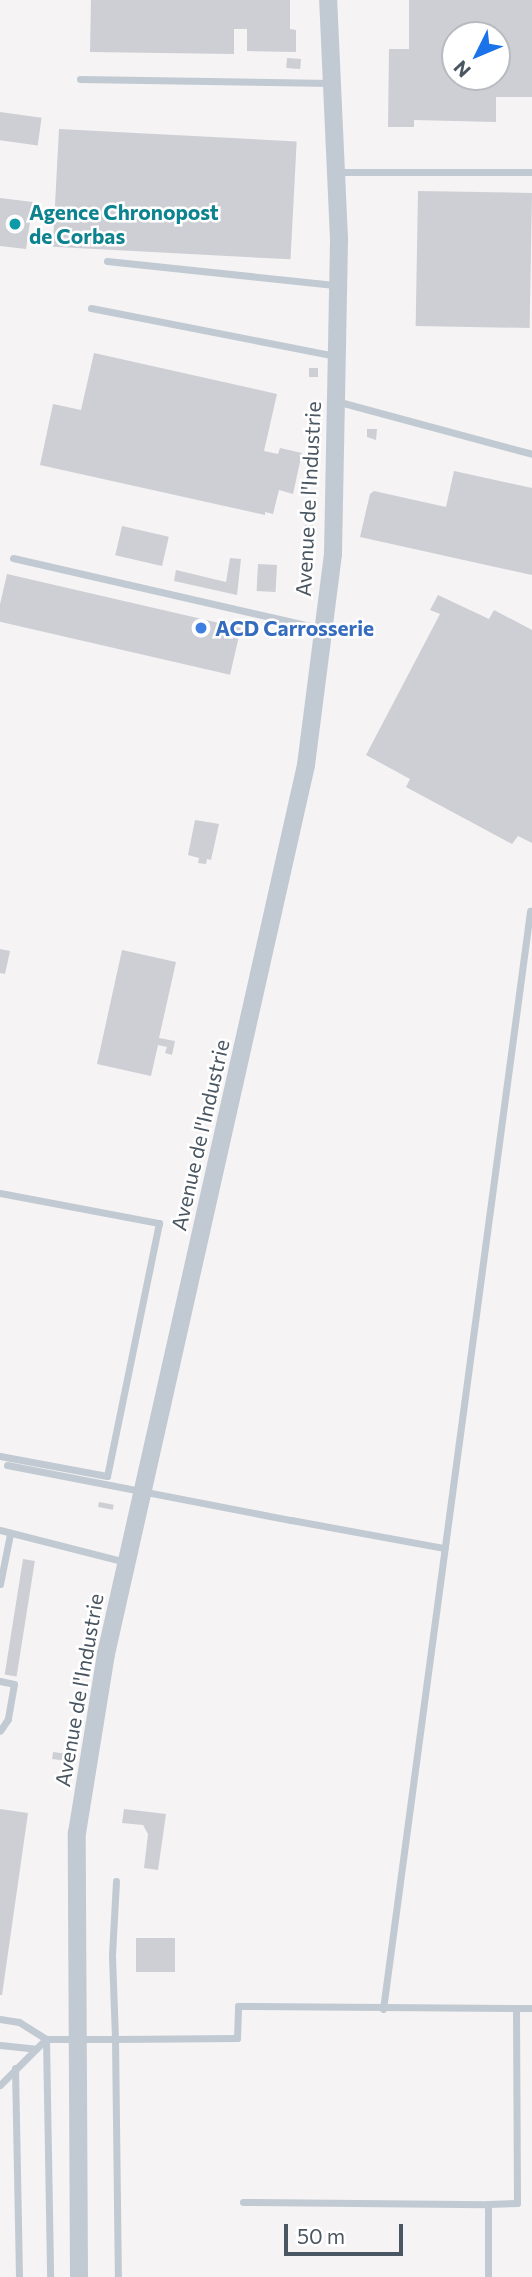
<!DOCTYPE html>
<html>
<head>
<meta charset="utf-8">
<style>
	body { margin:0 }
	#map { position:relative; width:532px; height:2277px; overflow:hidden; background:#f5f3f3; font-family:Commissioner,sans-serif }
	div>[style] { position:absolute }
	.building>* { inset:0; background:#cdcfd5; transform-origin:0 0 }
	.service>* { height:7px; margin:-3.5px; padding:0 3.5px; transform-origin:3.5px; border-radius:3.5px; background:#c1cad2 }
	.tertiary>* { height:18px; margin:-9px; padding:0 9px; transform-origin:9px; border-radius:9px; background:#c1cad2 }
	.service-bridge>* { height:7px; margin:-3.5px; padding:0 3.5px; transform-origin:3.5px; border-radius:3.5px; background:#c1cad2 }
	.dots>* { width:19px; height:19px; translate:-50% -50%; box-sizing:border-box; border:4px solid #fff; border-radius:50% }
	span { translate:-50% -50%; white-space:nowrap; text-align:center; line-height:1.15; -webkit-text-stroke:5px #fff; paint-order:stroke }
	.culture-label { font-size:21px; color:#0d838f; font-weight:700 }
	.left { translate:0 -50%; text-align:left }
	.street-label { font-size:21px; color:#4a5661 }
	.shop-label { font-size:21px; color:#366cbe; font-weight:700 }
	.north { position:absolute; left:441px; top:21px; width:70px; height:70px; box-sizing:border-box; background:#fff; border:2px solid #b7bbc0; border-radius:50%; rotate:227deg; font-size:19px; font-weight:700; line-height:28px; text-align:center; color:#4a5661 }
	.north::after { content:''; display:block; margin:auto; width:24px; height:32px; background:#1a73e8; clip-path:polygon(50% 0,100% 100%,50% 72%,0 100%) }
	.scale { position:absolute; left:284px; top:2224px; width:119px; height:32px; box-sizing:border-box; border:4px solid #4a5661; border-top:0; padding-left:9px; font-size:21px; line-height:24px; white-space:nowrap; color:#4a5661; -webkit-text-stroke:5px #fff; paint-order:stroke }
</style>
</head>
<body>
<div id="map">
	<div class="building">
		<i style="clip-path:polygon(91px 0,290px 0,290px 29px,296px 30px,296px 52px,247px 51px,247px 29px,234px 29px,234px 54px,90px 52px)"></i>
		<i style="clip-path:polygon(evenodd,409px 0,532px 0,532px 97px,496px 97px,496px 122px,414px 120px,414px 127px,388px 127px,389px 49px,409px 49px,409px 0,455px 35px,497px 35px,497px 77px,455px 77px,455px 35px)"></i>
		<i style="left:287px;top:58px;width:14px;height:10px;rotate:4deg"></i>
		<i style="left:0;top:112px;width:42px;height:28px;rotate:8deg"></i>
		<i style="left:59px;top:129px;width:238px;height:118px;rotate:3deg"></i>
		<i style="left:418px;top:191px;width:114px;height:135px;rotate:1deg"></i>
		<i style="clip-path:polygon(0 198px,33px 202px,26px 249px,0 246px)"></i>
		<i style="clip-path:polygon(94px 353px,277px 394px,264px 451px,278px 454px,280px 448px,302px 453px,293px 494px,279px 490px,273px 514px,265px 512px,265px 515px,40px 465px,53px 404px,81px 410px)"></i>
		<i style="left:309px;top:368px;width:9px;height:9px"></i>
		<i style="clip-path:polygon(367px 429px,377px 429px,376px 440px,367px 437px)"></i>
		<i style="clip-path:polygon(454px 471px,532px 488px,532px 575px,360px 537px,370px 494px,374px 491px,446px 507px)"></i>
		<i style="left:305px;top:525px;width:8px;height:7px"></i>
		<i style="left:122px;top:526px;width:48px;height:30px;rotate:13deg"></i>
		<i style="clip-path:polygon(230px 558px,241px 559px,237px 595px,174px 581px,176px 570px,226px 582px)"></i>
		<i style="left:258px;top:564px;width:19px;height:27px;rotate:3deg"></i>
		<i style="left:7px;top:574px;width:240px;height:48px;rotate:13deg"></i>
		<i style="clip-path:polygon(438px 595px,489px 619px,494px 610px,532px 630px,532px 843px,518px 836px,512px 844px,406px 787px,410px 779px,366px 755px,440px 614px,430px 610px)"></i>
		<i style="clip-path:polygon(195px 820px,219px 824px,211px 860px,207px 859px,206px 864px,198px 863px,199px 858px,188px 855px)"></i>
		<i style="clip-path:polygon(0 949px,10px 951px,5px 974px,0 973px)"></i>
		<i style="clip-path:polygon(122px 950px,176px 962px,159px 1038px,175px 1041px,172px 1055px,165px 1053px,167px 1047px,158px 1045px,151px 1076px,97px 1064px)"></i>
		<i style="left:99px;top:1502px;width:15px;height:5px;rotate:11deg"></i>
		<i style="left:23px;top:1559px;width:12px;height:117px;rotate:9deg"></i>
		<i style="left:53px;top:1752px;width:16px;height:7px;rotate:7deg"></i>
		<i style="clip-path:polygon(0 1809px,28px 1813px,2px 1995px,0 1995px)"></i>
		<i style="clip-path:polygon(124px 1809px,166px 1814px,158px 1870px,144px 1868px,148px 1834px,143px 1825px,122px 1823px)"></i>
		<i style="left:136px;top:1938px;width:39px;height:34px"></i>
	</div>
	<div class="service">
		<i style="left:80px;top:79px;width:251px;rotate:0.9deg"></i>
		<i style="left:337px;top:172px;width:195px"></i>
		<i style="left:107px;top:261px;width:231px;rotate:6deg"></i>
		<i style="left:91px;top:308px;width:250px;rotate:11.1deg"></i>
		<i style="left:336px;top:401px;width:203px;rotate:15.1deg"></i>
		<i style="left:13px;top:558px;width:317px;rotate:12.9deg"></i>
		<i style="left:0;top:1193px;width:162px;rotate:10.7deg"></i>
		<i style="left:159px;top:1223px;width:258px;rotate:101.6deg"></i>
		<i style="left:107px;top:1476px;width:109px;rotate:-169.4deg"></i>
		<i style="left:291px;top:1520px;width:156px;rotate:10.4deg"></i>
		<i style="left:0;top:1530px;width:130px;rotate:14.3deg"></i>
		<i style="left:0;top:1584px;width:51px;rotate:-78.7deg"></i>
		<i style="left:0;top:1681px;width:14px;rotate:12deg"></i>
		<i style="left:14px;top:1684px;width:36px;rotate:100deg"></i>
		<i style="left:8px;top:1719px;width:14px;rotate:124deg"></i>
		<i style="left:116px;top:1881px;width:75px;rotate:93.1deg"></i>
		<i style="left:112px;top:1956px;width:83px;rotate:87.9deg"></i>
		<i style="left:115px;top:2039px;width:122px;rotate:-0.5deg"></i>
		<i style="left:237px;top:2038px;width:32px;rotate:-88deg"></i>
		<i style="left:238px;top:2006px;width:294px;rotate:0.4deg"></i>
		<i style="left:383px;top:2009px;width:1108px;rotate:-82.37deg"></i>
		<i style="left:0;top:2019px;width:19px;rotate:9deg"></i>
		<i style="left:19px;top:2022px;width:32px;rotate:32deg"></i>
		<i style="left:46px;top:2039px;width:69px"></i>
		<i style="left:115px;top:2039px;width:238px;rotate:89.3deg"></i>
		<i style="left:46px;top:2039px;width:238px;rotate:89deg"></i>
		<i style="left:0;top:2045px;width:36px;rotate:6deg"></i>
		<i style="left:15px;top:2068px;width:209px;rotate:88.9deg"></i>
		<i style="left:0;top:2085px;width:65px;rotate:-45deg"></i>
		<i style="left:243px;top:2202px;width:245px;rotate:0.5deg"></i>
		<i style="left:488px;top:2277px;width:73px;rotate:-90deg"></i>
		<i style="left:488px;top:2204px;width:29px;rotate:-2deg"></i>
		<i style="left:517px;top:2203px;width:194px;rotate:-90.3deg"></i>
	</div>
	<div class="tertiary">
		<i style="left:79px;top:2277px;width:444px;rotate:-90.3deg"></i>
		<i style="left:77px;top:1833px;width:181px;rotate:-80.8deg"></i>
		<i style="left:106px;top:1654px;width:911px;rotate:-77.32deg"></i>
		<i style="left:306px;top:765px;width:213px;rotate:-82.7deg"></i>
		<i style="left:333px;top:554px;width:315px;rotate:-88.9deg"></i>
		<i style="left:339px;top:239px;width:239px;rotate:-92.6deg"></i>
	</div>
	<div class="service-bridge">
		<i style="left:7px;top:1465px;width:289px;rotate:11deg"></i>
	</div>
	<div class="dots">
		<i style="left:15px;top:224px;background:#0f9aa8"></i>
		<i style="left:201px;top:628px;background:#3f7fe0"></i>
	</div>
	<div class="culture-label">
		<span class="left" style="left:29px;top:224px">Agence Chronopost<br>de Corbas</span>
	</div>
	<div class="street-label">
		<span style="left:308px;top:499px;rotate:-87deg">Avenue de l'Industrie</span>
		<span style="left:200px;top:1135px;rotate:-77deg">Avenue de l'Industrie</span>
		<span style="left:79px;top:1690px;rotate:-80deg">Avenue de l'Industrie</span>
	</div>
	<div class="shop-label">
		<span class="left" style="left:215px;top:628px">ACD Carrosserie</span>
	</div>
	<div class="north">N</div>
	<div class="scale">50 m</div>
</div>
</body>
</html>
